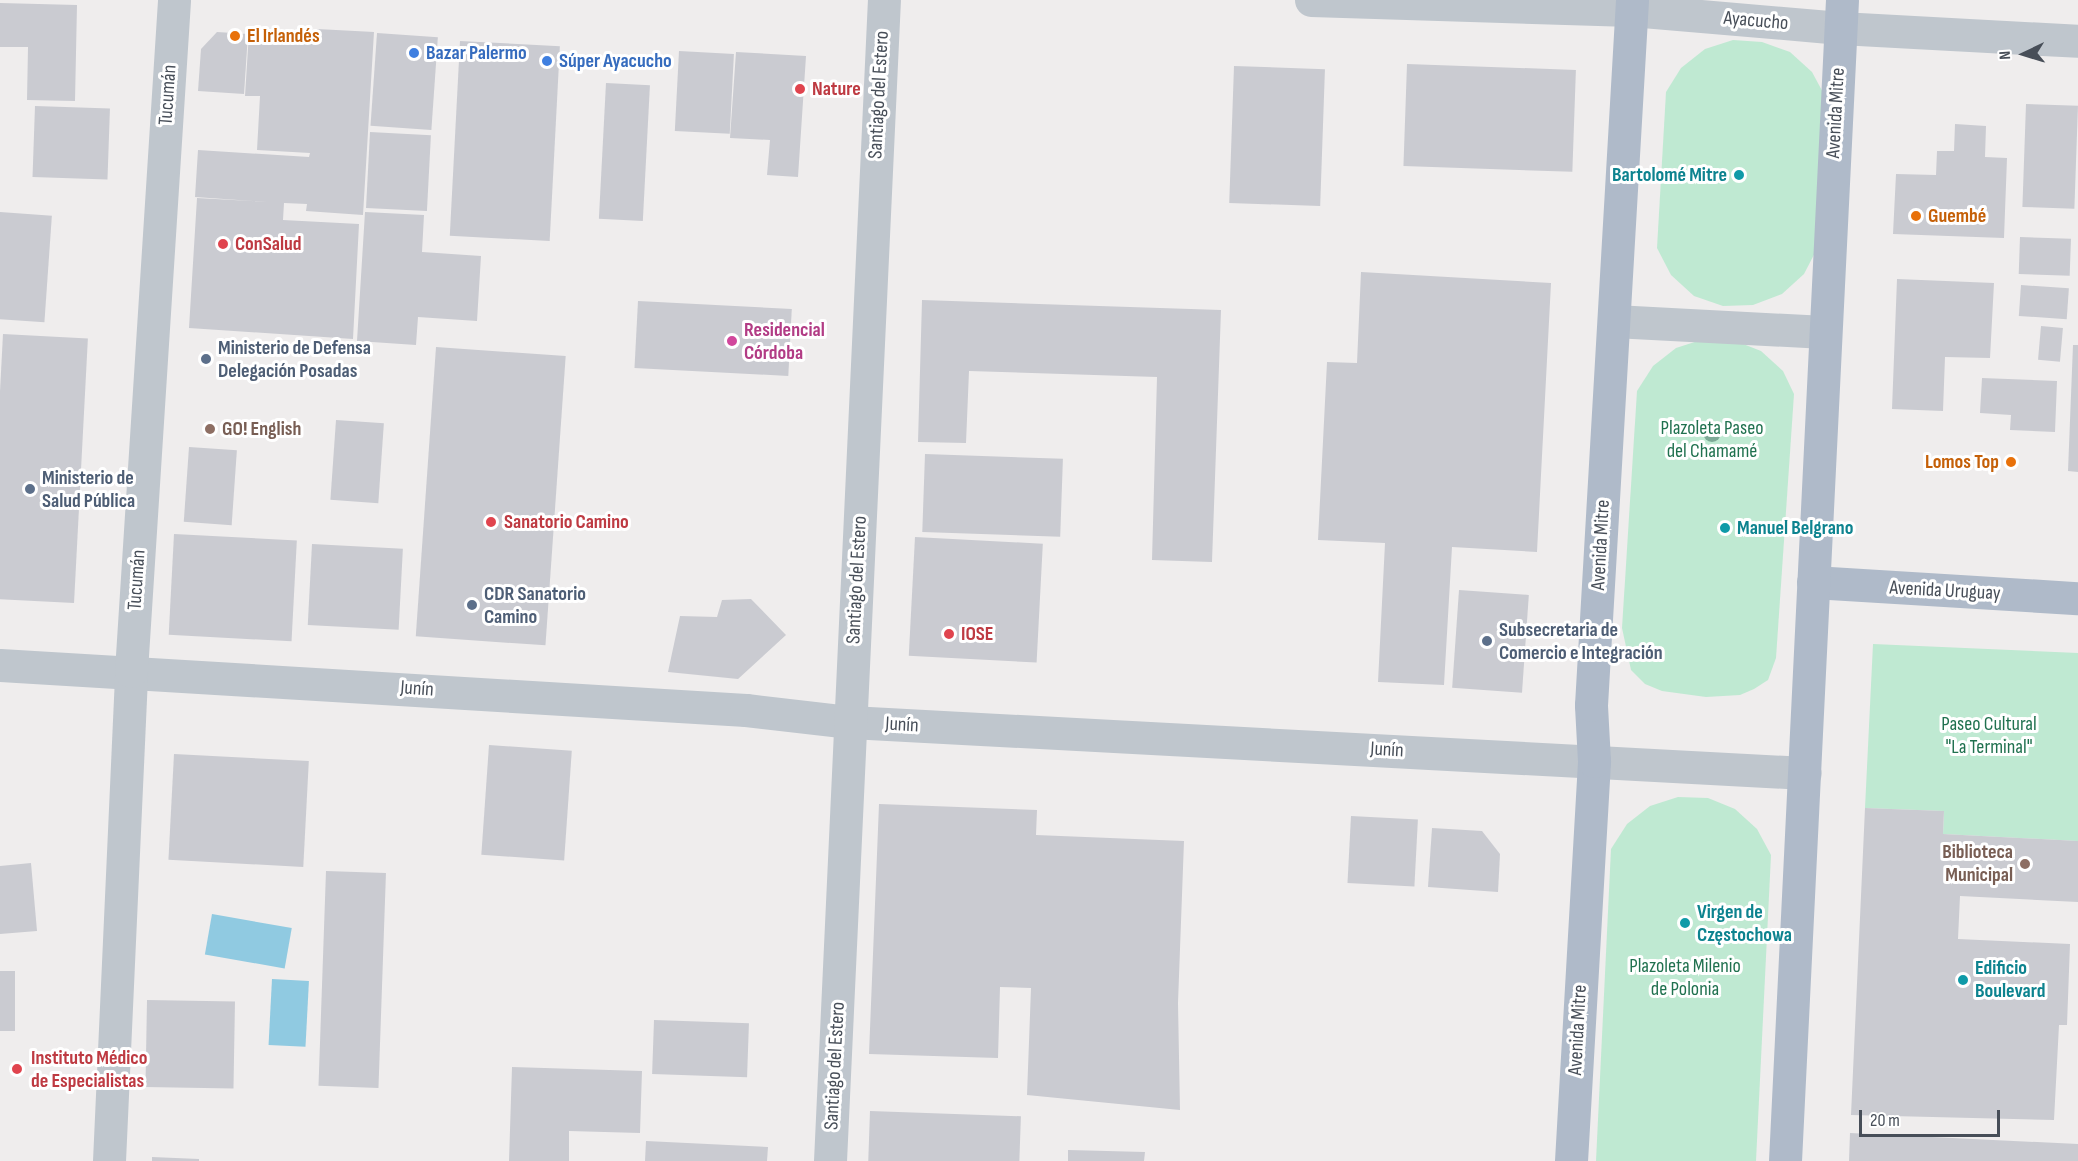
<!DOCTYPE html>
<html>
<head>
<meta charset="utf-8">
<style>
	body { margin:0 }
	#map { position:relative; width:2078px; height:1161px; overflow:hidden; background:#efeded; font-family:"Sofia Sans Condensed",sans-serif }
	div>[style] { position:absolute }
	.green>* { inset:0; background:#bfe9d2 }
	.water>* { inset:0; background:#90cae1; transform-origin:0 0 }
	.building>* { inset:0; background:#cacbd1; transform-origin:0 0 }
	.street>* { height:33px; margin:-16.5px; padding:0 16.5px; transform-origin:16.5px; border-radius:16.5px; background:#bfc6cd }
	.primary>* { height:33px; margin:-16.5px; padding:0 16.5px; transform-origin:16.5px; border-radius:16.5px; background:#afbac9 }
	.trees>* { width:18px; height:18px; margin:-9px; border-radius:50%; background:#7da996 }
	.dots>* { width:16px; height:16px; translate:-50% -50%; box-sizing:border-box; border:3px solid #fff; border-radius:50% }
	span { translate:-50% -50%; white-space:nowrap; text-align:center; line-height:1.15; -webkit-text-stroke:6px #fff; paint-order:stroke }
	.street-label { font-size:20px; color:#474e58 }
	.food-label { font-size:20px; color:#c56008; font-weight:700 }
	.left { translate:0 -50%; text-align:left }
	.right { translate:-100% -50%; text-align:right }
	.shop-label { font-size:20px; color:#366cbe; font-weight:700 }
	.health-label { font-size:20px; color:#be3a42; font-weight:700 }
	.culture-label { font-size:20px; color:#0d838f; font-weight:700 }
	.hotel-label { font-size:20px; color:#b23c85; font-weight:700 }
	.service-label { font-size:20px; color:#4e5e75; font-weight:700 }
	.education-label { font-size:20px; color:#785e54; font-weight:700 }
	.park-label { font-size:20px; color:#20714f }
	.north { position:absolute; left:1994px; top:24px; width:60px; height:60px; -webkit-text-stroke:4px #fff; paint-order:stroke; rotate:266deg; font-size:16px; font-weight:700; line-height:24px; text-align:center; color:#474e58 }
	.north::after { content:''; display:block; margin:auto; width:21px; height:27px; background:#474e58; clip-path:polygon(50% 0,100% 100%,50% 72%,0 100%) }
	.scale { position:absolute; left:1859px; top:1110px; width:141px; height:27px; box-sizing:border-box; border:3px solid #474e58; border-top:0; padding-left:8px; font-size:18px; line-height:21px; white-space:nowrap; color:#474e58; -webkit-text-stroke:4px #fff; paint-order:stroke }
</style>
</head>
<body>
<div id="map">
	<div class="green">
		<i style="clip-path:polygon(1733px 40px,1762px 42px,1790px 52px,1812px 72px,1826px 98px,1818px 247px,1804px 274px,1782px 294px,1753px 305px,1723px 306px,1694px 296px,1671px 275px,1657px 248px,1666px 92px,1681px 68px,1705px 49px)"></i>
		<i style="clip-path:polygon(1704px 339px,1733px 340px,1761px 351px,1783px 371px,1794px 394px,1776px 658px,1768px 680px,1754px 689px,1740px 695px,1706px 697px,1662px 691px,1645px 684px,1631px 670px,1622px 628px,1637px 391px,1653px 366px,1676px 348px)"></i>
		<i style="clip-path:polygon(1873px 644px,2078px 653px,2078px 841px,1943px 834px,1944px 811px,1865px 808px)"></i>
		<i style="clip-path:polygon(1678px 797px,1708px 798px,1735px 809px,1757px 829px,1771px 855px,1756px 1161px,1596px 1161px,1611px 849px,1627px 824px,1650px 806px)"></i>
	</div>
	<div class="water">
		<i style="left:212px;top:914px;width:81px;height:41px;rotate:10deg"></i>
		<i style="left:272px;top:979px;width:37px;height:66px;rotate:3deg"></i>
	</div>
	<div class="building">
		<i style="clip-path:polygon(0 3px,77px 5px,75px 101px,27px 100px,28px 47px,0 47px)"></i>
		<i style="clip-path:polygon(317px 29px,374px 32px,363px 215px,306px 211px,307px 204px,284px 203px,283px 220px,359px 224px,353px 339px,189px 328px,197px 198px,268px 202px,195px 197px,198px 150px,309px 157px,310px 153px,257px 150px,260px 96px,245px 96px,249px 32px,316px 37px)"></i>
		<i style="clip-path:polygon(217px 32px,248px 34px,244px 94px,198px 91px,201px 49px)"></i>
		<i style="left:377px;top:33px;width:61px;height:93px;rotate:4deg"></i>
		<i style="left:460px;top:41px;width:100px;height:195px;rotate:3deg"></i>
		<i style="left:679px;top:51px;width:55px;height:80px;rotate:3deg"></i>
		<i style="clip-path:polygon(736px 52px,806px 56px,798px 177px,767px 175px,770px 140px,730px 138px)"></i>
		<i style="left:1407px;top:64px;width:169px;height:102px;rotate:2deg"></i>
		<i style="left:1234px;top:66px;width:91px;height:137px;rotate:2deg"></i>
		<i style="left:606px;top:83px;width:44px;height:136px;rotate:3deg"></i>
		<i style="left:2026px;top:104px;width:52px;height:103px;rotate:2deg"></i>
		<i style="left:35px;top:106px;width:75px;height:71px;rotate:2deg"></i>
		<i style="clip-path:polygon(1955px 124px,1986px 126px,1985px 157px,2007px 158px,2004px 238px,1893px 234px,1896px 174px,1936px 175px,1937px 151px,1954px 151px)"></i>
		<i style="left:370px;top:132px;width:61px;height:76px;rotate:3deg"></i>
		<i style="left:0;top:212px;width:52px;height:107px;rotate:4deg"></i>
		<i style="clip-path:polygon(365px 212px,424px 215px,422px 252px,481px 256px,477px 321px,418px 317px,416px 345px,357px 341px)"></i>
		<i style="left:2020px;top:237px;width:51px;height:37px;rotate:2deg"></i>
		<i style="clip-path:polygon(1361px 272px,1551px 283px,1537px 552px,1452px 547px,1444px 685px,1378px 682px,1385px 543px,1318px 540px,1327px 362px,1357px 363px)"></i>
		<i style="clip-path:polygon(1897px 279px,1994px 283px,1990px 358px,1945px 357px,1943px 411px,1892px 409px)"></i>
		<i style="left:2021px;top:285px;width:48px;height:31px;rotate:4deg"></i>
		<i style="clip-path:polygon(922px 300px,1221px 310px,1212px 562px,1152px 560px,1157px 377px,969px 371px,966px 443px,918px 442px)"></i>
		<i style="left:638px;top:301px;width:154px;height:67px;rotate:3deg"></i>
		<i style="left:2041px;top:326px;width:22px;height:34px;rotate:5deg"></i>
		<i style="left:3px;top:334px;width:85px;height:265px;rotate:3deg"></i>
		<i style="clip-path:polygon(2073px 345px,2078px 345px,2078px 472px,2068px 471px)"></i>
		<i style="left:436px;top:347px;width:130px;height:290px;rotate:4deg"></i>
		<i style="clip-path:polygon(1982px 378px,2057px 381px,2055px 432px,2010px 430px,2011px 415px,1980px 413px)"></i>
		<i style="left:336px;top:420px;width:48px;height:80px;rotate:4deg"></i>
		<i style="left:189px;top:447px;width:48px;height:75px;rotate:4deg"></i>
		<i style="left:925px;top:454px;width:138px;height:78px;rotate:2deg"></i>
		<i style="left:174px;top:534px;width:123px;height:101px;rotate:3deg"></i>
		<i style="left:915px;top:537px;width:128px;height:119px;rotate:3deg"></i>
		<i style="left:312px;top:544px;width:91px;height:81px;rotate:3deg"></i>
		<i style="left:1459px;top:590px;width:70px;height:98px;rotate:4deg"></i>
		<i style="clip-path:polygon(751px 599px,786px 635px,738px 679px,668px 672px,680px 616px,717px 617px,722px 600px)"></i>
		<i style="left:489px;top:745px;width:83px;height:110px;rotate:4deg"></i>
		<i style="left:174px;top:754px;width:135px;height:106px;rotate:3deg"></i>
		<i style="clip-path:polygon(879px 804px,1037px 810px,1036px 835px,1184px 841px,1178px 1003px,1180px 1110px,1027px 1095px,1031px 988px,1000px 987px,998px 1058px,869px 1054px)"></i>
		<i style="clip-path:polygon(1865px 808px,1944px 811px,1943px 834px,2078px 841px,2078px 902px,1960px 896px,1958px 939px,2070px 944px,2067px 1025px,2059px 1025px,2054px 1120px,1851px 1115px)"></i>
		<i style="left:1351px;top:816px;width:67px;height:67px;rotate:3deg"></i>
		<i style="clip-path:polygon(1432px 828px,1482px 831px,1500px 854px,1498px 892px,1428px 887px)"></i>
		<i style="clip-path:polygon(31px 863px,37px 931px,0 934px,0 866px)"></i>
		<i style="left:326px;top:871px;width:60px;height:215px;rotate:2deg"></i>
		<i style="left:0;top:971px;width:15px;height:60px"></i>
		<i style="left:147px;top:1000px;width:88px;height:87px;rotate:1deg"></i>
		<i style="left:654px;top:1020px;width:95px;height:54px;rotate:2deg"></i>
		<i style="clip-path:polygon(512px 1067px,642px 1071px,640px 1133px,569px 1131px,569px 1161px,509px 1161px)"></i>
		<i style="left:870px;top:1111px;width:151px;height:50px;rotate:2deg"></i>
		<i style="clip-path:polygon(1850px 1133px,2078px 1144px,2078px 1161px,1849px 1161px)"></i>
		<i style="clip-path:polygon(646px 1141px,768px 1147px,767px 1161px,645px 1161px)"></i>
		<i style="clip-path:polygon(1068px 1150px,1145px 1152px,1144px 1161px,1068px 1161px)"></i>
		<i style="clip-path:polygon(152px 1157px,199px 1159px,199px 1161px,152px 1161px)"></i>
	</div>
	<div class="street">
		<i style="left:1311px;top:0;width:320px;rotate:1.8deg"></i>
		<i style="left:1631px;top:10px;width:210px;rotate:4.9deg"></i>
		<i style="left:1840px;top:28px;width:238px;rotate:3.1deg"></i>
		<i style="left:1614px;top:321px;width:211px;rotate:3deg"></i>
		<i style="left:0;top:665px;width:747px;rotate:3.45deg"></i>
		<i style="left:746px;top:710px;width:105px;rotate:6.6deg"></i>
		<i style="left:850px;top:722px;width:956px;rotate:3.06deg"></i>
		<i style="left:109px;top:1161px;width:490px;rotate:-87.4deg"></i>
		<i style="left:131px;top:671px;width:672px;rotate:-86.33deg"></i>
		<i style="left:830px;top:1161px;width:1162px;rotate:-87.34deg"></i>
	</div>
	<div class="primary">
		<i style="left:1813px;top:582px;width:265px;rotate:3.5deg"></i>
		<i style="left:1571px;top:1161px;width:401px;rotate:-86.7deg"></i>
		<i style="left:1594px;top:761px;width:56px;rotate:-93.1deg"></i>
		<i style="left:1591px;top:705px;width:706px;rotate:-86.67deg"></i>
		<i style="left:1785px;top:1161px;width:1162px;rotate:-87.19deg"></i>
	</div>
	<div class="trees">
		<i style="left:1712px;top:433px"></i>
	</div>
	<div class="dots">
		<i style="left:235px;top:36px;background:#e8710a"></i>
		<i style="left:414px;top:53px;background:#3f7fe0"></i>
		<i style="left:547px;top:61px;background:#3f7fe0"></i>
		<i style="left:800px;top:89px;background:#e0444e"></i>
		<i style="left:1739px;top:175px;background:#0f9aa8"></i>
		<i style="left:1916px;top:216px;background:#e8710a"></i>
		<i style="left:223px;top:244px;background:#e0444e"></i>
		<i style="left:732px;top:341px;background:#d1479c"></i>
		<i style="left:206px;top:359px;background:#5c6f8a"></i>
		<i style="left:210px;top:429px;background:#8d6e63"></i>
		<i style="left:2011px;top:462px;background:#e8710a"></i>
		<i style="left:30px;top:489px;background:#5c6f8a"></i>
		<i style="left:491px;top:522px;background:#e0444e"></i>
		<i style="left:1725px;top:528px;background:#0f9aa8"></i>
		<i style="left:472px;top:605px;background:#5c6f8a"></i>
		<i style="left:949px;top:634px;background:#e0444e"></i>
		<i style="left:1487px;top:641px;background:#5c6f8a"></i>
		<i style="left:2025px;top:864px;background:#8d6e63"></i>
		<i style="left:1685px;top:923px;background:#0f9aa8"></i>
		<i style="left:1963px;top:980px;background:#0f9aa8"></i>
		<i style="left:17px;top:1069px;background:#e0444e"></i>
	</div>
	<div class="street-label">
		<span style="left:1756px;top:21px;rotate:5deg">Ayacucho</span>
		<span style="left:168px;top:95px;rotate:-86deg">Tucumán</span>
		<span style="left:879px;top:95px;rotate:-87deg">Santiago del Estero</span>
		<span style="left:1836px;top:113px;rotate:-87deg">Avenida Mitre</span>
		<span style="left:1601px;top:545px;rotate:-87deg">Avenida Mitre</span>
		<span style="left:137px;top:580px;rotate:-86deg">Tucumán</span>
		<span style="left:857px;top:580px;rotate:-87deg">Santiago del Estero</span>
		<span style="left:1945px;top:591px;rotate:3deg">Avenida Uruguay</span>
		<span style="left:417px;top:689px;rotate:4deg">Junín</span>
		<span style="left:902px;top:725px;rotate:3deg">Junín</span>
		<span style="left:1387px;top:750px;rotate:3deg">Junín</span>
		<span style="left:1578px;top:1030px;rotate:-87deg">Avenida Mitre</span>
		<span style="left:835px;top:1066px;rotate:-87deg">Santiago del Estero</span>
	</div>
	<div class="food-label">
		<span class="left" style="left:247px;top:36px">El Irlandés</span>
		<span class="left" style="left:1928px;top:216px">Guembé</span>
		<span class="right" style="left:1999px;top:462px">Lomos Top</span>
	</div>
	<div class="shop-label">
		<span class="left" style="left:426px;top:53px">Bazar Palermo</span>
		<span class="left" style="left:559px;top:61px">Súper Ayacucho</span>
	</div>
	<div class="health-label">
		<span class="left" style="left:812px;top:89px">Nature</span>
		<span class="left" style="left:235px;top:244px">ConSalud</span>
		<span class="left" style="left:504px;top:522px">Sanatorio Camino</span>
		<span class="left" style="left:961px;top:634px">IOSE</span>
		<span class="left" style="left:31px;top:1070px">Instituto Médico<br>de Especialistas</span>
	</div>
	<div class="culture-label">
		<span class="right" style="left:1727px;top:175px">Bartolomé Mitre</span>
		<span class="left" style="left:1737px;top:528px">Manuel Belgrano</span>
		<span class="left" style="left:1697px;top:924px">Virgen de<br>Częstochowa</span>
		<span class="left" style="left:1975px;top:980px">Edificio<br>Boulevard</span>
	</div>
	<div class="hotel-label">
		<span class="left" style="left:744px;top:342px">Residencial<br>Córdoba</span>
	</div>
	<div class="service-label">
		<span class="left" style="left:218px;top:360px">Ministerio de Defensa<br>Delegación Posadas</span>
		<span class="left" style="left:42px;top:490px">Ministerio de<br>Salud Pública</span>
		<span class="left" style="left:484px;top:606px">CDR Sanatorio<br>Camino</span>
		<span class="left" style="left:1499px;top:642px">Subsecretaria de<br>Comercio e Integración</span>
	</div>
	<div class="education-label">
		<span class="left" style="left:222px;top:429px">GO! English</span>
		<span class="right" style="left:2013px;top:864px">Biblioteca<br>Municipal</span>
	</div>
	<div class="park-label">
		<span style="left:1712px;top:440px">Plazoleta Paseo<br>del Chamamé</span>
		<span style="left:1989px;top:736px">Paseo Cultural<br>"La Terminal"</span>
		<span style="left:1685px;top:978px">Plazoleta Milenio<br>de Polonia</span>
	</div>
	<div class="north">N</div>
	<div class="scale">20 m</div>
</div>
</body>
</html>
